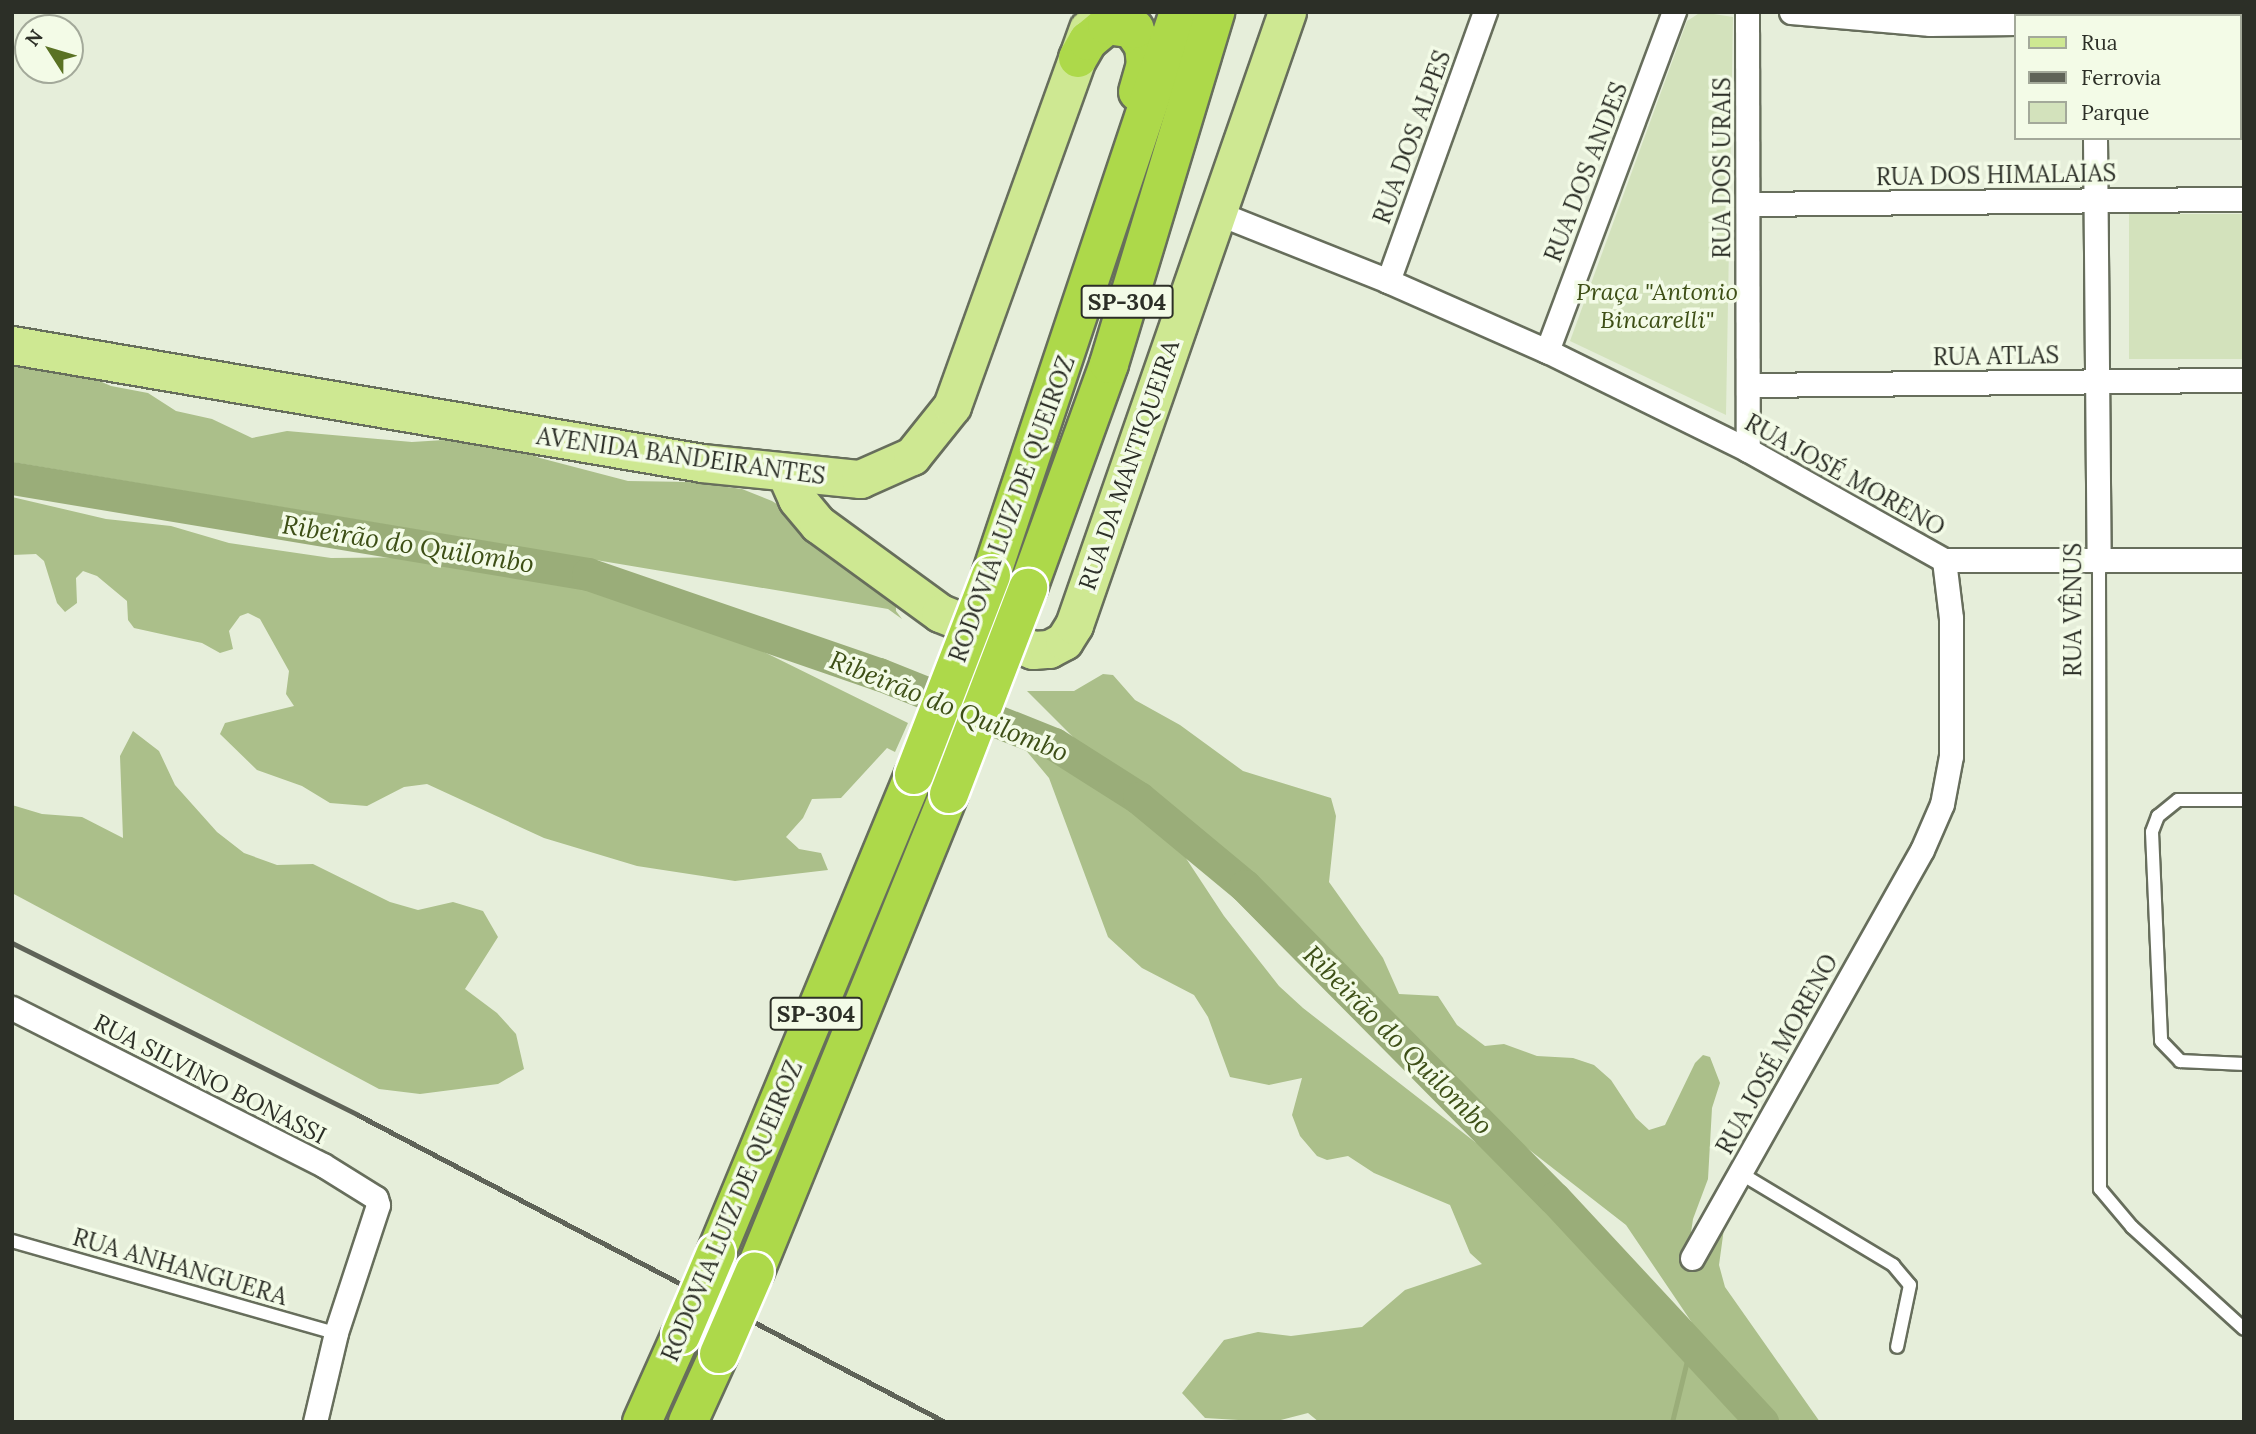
<!DOCTYPE html>
<html>
<head>
<meta charset="utf-8">
<style>
	body { margin:0 }
	#map { position:relative; width:2256px; height:1434px; overflow:hidden; background:#e6eeda; font-family:Lora,serif }
	div>[style] { position:absolute }
	.green>* { inset:0; background:#d3e2bc; transform-origin:0 0 }
	.forest>* { inset:0; background:#abbf8a }
	.stream>* { height:5px; margin:-2.5px; padding:0 2.5px; transform-origin:2.5px; border-radius:2.5px; background:#9aad79 }
	.river>* { height:33px; margin:-16.5px; padding:0 16.5px; transform-origin:16.5px; border-radius:16.5px; background:#9aad79 }
	.roads { filter:drop-shadow(2px 0 #676e5c) drop-shadow(-2px 0 #676e5c) drop-shadow(0 2px #676e5c) drop-shadow(0 -2px #676e5c) }
	.lane>* { height:12px; margin:-6px; padding:0 6px; transform-origin:6px; border-radius:6px; background:#fff }
	.street>* { height:23px; margin:-11.5px; padding:0 11.5px; transform-origin:11.5px; border-radius:11.5px; background:#fff }
	.primary>* { height:37px; margin:-18.5px; padding:0 18.5px; transform-origin:18.5px; border-radius:18.5px; background:#cee892 }
	.highway>* { height:38px; margin:-19px; padding:0 19px; transform-origin:19px; border-radius:19px; background:#add94a }
	.rail>* { height:5px; margin:-2.5px; padding:0 2.5px; transform-origin:2.5px; border-radius:2.5px; background:#5f6358 }
	.bridges { filter:drop-shadow(2px 0 #fff) drop-shadow(-2px 0 #fff) drop-shadow(0 2px #fff) drop-shadow(0 -2px #fff) }
	.highway-bridge>* { height:38px; margin:-19px; padding:0 19px; transform-origin:19px; border-radius:19px; background:#add94a }
	span { translate:-50% -50%; white-space:nowrap; text-align:center; line-height:1.15; -webkit-text-stroke:7px #f3fbe7; paint-order:stroke }
	.shield-label span { padding:2px 5px; background:#f3fbe7; border:2px solid; border-radius:5px; -webkit-text-stroke-width:0 }
	.shield-label { font-size:23px; color:#2c2f27; font-weight:700 }
	.street-label { font-size:24px; color:#2c2f27 }
	.park-label { font-size:24px; color:#3e4f16; font-style:italic }
	.water-label { font-size:26px; color:#3d4f16; font-style:italic }
	.frame { position:absolute; inset:0; border:14px solid #2c2f27; pointer-events:none }
	.legend { position:absolute; left:2014px; top:14px; width:228px; height:126px; box-sizing:border-box; background:#f3fbe7; border:2px solid #a3a99a; margin:0; padding:9px 12px; list-style:none; font-size:21px; color:#2c2f27 }
	.legend li { display:flex; align-items:center; gap:14px; height:35px }
	.legend b { width:35px; border:2px solid #a3a99a }
	.north { position:absolute; left:14px; top:14px; width:70px; height:70px; box-sizing:border-box; background:#f3fbe7; border:2px solid #a3a99a; border-radius:50%; rotate:307deg; font-size:19px; font-weight:700; line-height:28px; text-align:center; color:#2c2f27 }
	.north::after { content:''; display:block; margin:auto; width:24px; height:32px; background:#5a7224; clip-path:polygon(50% 0,100% 100%,50% 72%,0 100%) }
</style>
</head>
<body>
<div id="map">
	<div class="green">
		<i style="clip-path:polygon(1701px 12px,1733px 17px,1726px 415px,1570px 341px,1687px 21px)"></i>
		<i style="left:2129px;top:214px;width:115px;height:145px"></i>
	</div>
	<div class="forest">
		<i style="clip-path:polygon(54px 361px,111px 386px,148px 393px,176px 411px,212px 419px,252px 438px,287px 431px,412px 442px,492px 437px,540px 458px,628px 481px,691px 482px,742px 489px,772px 501px,837px 542px,887px 550px,895px 555px,896px 611px,902px 619px,888px 609px,12px 462px,12px 363px)"></i>
		<i style="clip-path:polygon(12px 497px,106px 519px,171px 526px,229px 543px,331px 558px,438px 557px,645px 583px,679px 595px,752px 646px,908px 723px,895px 752px,887px 748px,841px 798px,812px 799px,803px 818px,786px 837px,799px 849px,821px 853px,828px 870px,735px 881px,637px 866px,544px 838px,427px 784px,404px 787px,367px 806px,330px 803px,302px 786px,257px 770px,220px 734px,225px 723px,294px 706px,286px 694px,289px 671px,260px 619px,248px 613px,240px 616px,229px 631px,233px 649px,220px 653px,202px 643px,134px 628px,128px 620px,127px 601px,97px 576px,83px 571px,76px 578px,77px 603px,65px 612px,57px 603px,44px 561px,36px 554px,12px 555px)"></i>
		<i style="clip-path:polygon(1103px 674px,1113px 675px,1135px 700px,1180px 725px,1243px 771px,1331px 798px,1336px 816px,1329px 882px,1383px 958px,1399px 994px,1438px 996px,1457px 1025px,1485px 1046px,1504px 1044px,1537px 1056px,1573px 1058px,1594px 1065px,1611px 1080px,1636px 1118px,1649px 1130px,1665px 1125px,1695px 1063px,1703px 1055px,1710px 1057px,1720px 1083px,1712px 1108px,1708px 1179px,1693px 1219px,1689px 1246px,1725px 1221px,1719px 1265px,1725px 1287px,1820px 1422px,1772px 1422px,1728px 1376px,1626px 1225px,1334px 998px,1027px 691px,1074px 691px)"></i>
		<i style="clip-path:polygon(133px 731px,159px 751px,175px 785px,217px 832px,244px 853px,277px 865px,313px 864px,390px 902px,418px 910px,453px 902px,483px 911px,498px 937px,465px 989px,497px 1013px,516px 1034px,524px 1069px,498px 1084px,420px 1094px,379px 1089px,12px 893px,12px 805px,42px 814px,82px 817px,123px 838px,120px 756px)"></i>
		<i style="clip-path:polygon(1018px 733px,1076px 760px,1172px 837px,1224px 916px,1279px 986px,1303px 1008px,1475px 1142px,1554px 1192px,1751px 1422px,1319px 1422px,1308px 1413px,1273px 1422px,1205px 1418px,1182px 1393px,1224px 1340px,1258px 1332px,1291px 1336px,1362px 1327px,1405px 1290px,1482px 1264px,1470px 1253px,1450px 1205px,1374px 1173px,1348px 1156px,1327px 1160px,1317px 1156px,1300px 1136px,1292px 1115px,1302px 1078px,1269px 1085px,1230px 1077px,1208px 1017px,1194px 995px,1142px 968px,1108px 937px,1049px 778px,1019px 742px)"></i>
	</div>
	<div class="stream">
		<i style="left:1672px;top:1422px;width:80px;rotate:-76.3deg"></i>
	</div>
	<div class="river">
		<i style="left:12px;top:478px;width:584px;rotate:9.46deg"></i>
		<i style="left:588px;top:574px;width:308px;rotate:19deg"></i>
		<i style="left:879px;top:674px;width:188px;rotate:21.8deg"></i>
		<i style="left:1054px;top:744px;width:101px;rotate:32.4deg"></i>
		<i style="left:1139px;top:798px;width:138px;rotate:39.7deg"></i>
		<i style="left:1245px;top:886px;width:439px;rotate:45.3deg"></i>
		<i style="left:1554px;top:1198px;width:306px;rotate:47.1deg"></i>
	</div>
	<div class="roads">
		<div class="lane">
			<i style="left:2099px;top:562px;width:627px;rotate:89.91deg"></i>
			<i style="left:2100px;top:1189px;width:50px;rotate:49.9deg"></i>
			<i style="left:2132px;top:1227px;width:151px;rotate:42.3deg"></i>
			<i style="left:2244px;top:800px;width:66px;rotate:180deg"></i>
			<i style="left:2178px;top:800px;width:26px;rotate:141deg"></i>
			<i style="left:2158px;top:816px;width:17px;rotate:111deg"></i>
			<i style="left:2152px;top:832px;width:209px;rotate:87.5deg"></i>
			<i style="left:2161px;top:1041px;width:28px;rotate:46deg"></i>
			<i style="left:2180px;top:1061px;width:64px;rotate:2.7deg"></i>
			<i style="left:1740px;top:1173px;width:179px;rotate:31deg"></i>
			<i style="left:1893px;top:1265px;width:26px;rotate:50deg"></i>
			<i style="left:1910px;top:1285px;width:63px;rotate:101.8deg"></i>
			<i style="left:12px;top:1241px;width:337px;rotate:15.9deg"></i>
		</div>
		<div class="street">
			<i style="left:1747px;top:12px;width:438px;rotate:89.9deg"></i>
			<i style="left:1791px;top:12px;width:140px;rotate:4.9deg"></i>
			<i style="left:1930px;top:24px;width:86px;rotate:-0.7deg"></i>
			<i style="left:2095px;top:12px;width:4px;rotate:90deg"></i>
			<i style="left:2240px;top:18px;width:4px"></i>
			<i style="left:2095px;top:138px;width:424px;rotate:89.5deg"></i>
			<i style="left:1748px;top:204px;width:496px;rotate:-0.6deg"></i>
			<i style="left:1215px;top:212px;width:186px;rotate:21.7deg"></i>
			<i style="left:1388px;top:281px;width:174px;rotate:23.8deg"></i>
			<i style="left:1547px;top:351px;width:224px;rotate:26.2deg"></i>
			<i style="left:1748px;top:450px;width:225px;rotate:29.3deg"></i>
			<i style="left:1944px;top:560px;width:300px"></i>
			<i style="left:1388px;top:281px;width:286px;rotate:-70.2deg"></i>
			<i style="left:1547px;top:351px;width:362px;rotate:-69.5deg"></i>
			<i style="left:1750px;top:385px;width:494px;rotate:-0.6deg"></i>
			<i style="left:12px;top:1008px;width:348px;rotate:26.8deg"></i>
			<i style="left:323px;top:1165px;width:62px;rotate:31.9deg"></i>
			<i style="left:376px;top:1198px;width:7px;rotate:74deg"></i>
			<i style="left:378px;top:1205px;width:135px;rotate:108.2deg"></i>
			<i style="left:336px;top:1333px;width:91px;rotate:103.3deg"></i>
			<i style="left:1692px;top:1258px;width:468px;rotate:-60.6deg"></i>
			<i style="left:1922px;top:850px;width:50px;rotate:-66.5deg"></i>
			<i style="left:1942px;top:804px;width:49px;rotate:-79.4deg"></i>
			<i style="left:1951px;top:756px;width:138px;rotate:-90deg"></i>
			<i style="left:1951px;top:618px;width:58px;rotate:-96.9deg"></i>
		</div>
		<div class="primary">
			<i style="left:12px;top:345px;width:700px;rotate:9.7deg"></i>
			<i style="left:702px;top:463px;width:159px;rotate:5.8deg"></i>
			<i style="left:860px;top:479px;width:57px;rotate:-23.9deg"></i>
			<i style="left:912px;top:456px;width:64px;rotate:-51.3deg"></i>
			<i style="left:952px;top:406px;width:401px;rotate:-70.2deg"></i>
			<i style="left:786px;top:474px;width:27px;rotate:66deg"></i>
			<i style="left:797px;top:499px;width:33px;rotate:50deg"></i>
			<i style="left:818px;top:524px;width:151px;rotate:36.1deg"></i>
			<i style="left:940px;top:613px;width:100px;rotate:21.7deg"></i>
			<i style="left:1033px;top:650px;width:16px;rotate:-4deg"></i>
			<i style="left:1049px;top:649px;width:17px;rotate:-28deg"></i>
			<i style="left:1064px;top:641px;width:19px;rotate:-58deg"></i>
			<i style="left:1074px;top:625px;width:649px;rotate:-70.84deg"></i>
		</div>
		<div class="highway">
			<i style="left:1121px;top:12px;width:41px;rotate:55.9deg"></i>
			<i style="left:1144px;top:46px;width:18px;rotate:84deg"></i>
			<i style="left:1146px;top:64px;width:29px;rotate:106deg"></i>
			<i style="left:1078px;top:58px;width:20px;rotate:-60deg"></i>
			<i style="left:1088px;top:41px;width:25px;rotate:-40deg"></i>
			<i style="left:1107px;top:25px;width:28px;rotate:8deg"></i>
			<i style="left:991px;top:575px;width:594px;rotate:-71.53deg"></i>
			<i style="left:1028px;top:588px;width:238px;rotate:-70.1deg"></i>
			<i style="left:1109px;top:364px;width:368px;rotate:-73.2deg"></i>
			<i style="left:716px;top:1253px;width:517px;rotate:-67.5deg"></i>
			<i style="left:755px;top:1271px;width:515px;rotate:-67.87deg"></i>
			<i style="left:642px;top:1422px;width:95px;rotate:-65.9deg"></i>
			<i style="left:688px;top:1422px;width:75px;rotate:-65.5deg"></i>
		</div>
	</div>
	<div class="rail">
		<i style="left:12px;top:943px;width:386px;rotate:26.4deg"></i>
		<i style="left:358px;top:1115px;width:662px;rotate:27.61deg"></i>
	</div>
	<div class="bridges">
		<div class="highway-bridge">
			<i style="left:914px;top:775px;width:214px;rotate:-68.9deg"></i>
			<i style="left:949px;top:794px;width:221px;rotate:-69deg"></i>
			<i style="left:681px;top:1335px;width:89px;rotate:-66.9deg"></i>
			<i style="left:719px;top:1354px;width:90px;rotate:-66.6deg"></i>
		</div>
	</div>
	<div class="shield-label">
		<span style="left:1127px;top:302px">SP-304</span>
		<span style="left:816px;top:1014px">SP-304</span>
	</div>
	<div class="street-label">
		<span style="left:1412px;top:137px;rotate:-70deg">RUA DOS ALPES</span>
		<span style="left:1722px;top:168px;rotate:-90deg">RUA DOS URAIS</span>
		<span style="left:1586px;top:172px;rotate:-69deg">RUA DOS ANDES</span>
		<span style="left:1996px;top:175px;rotate:-1deg">RUA DOS HIMALAIAS</span>
		<span style="left:1996px;top:356px;rotate:-1deg">RUA ATLAS</span>
		<span style="left:681px;top:456px;rotate:8deg">AVENIDA BANDEIRANTES</span>
		<span style="left:1129px;top:465px;rotate:-71deg">RUA DA MANTIQUEIRA</span>
		<span style="left:1845px;top:475px;rotate:29deg">RUA JOSÉ MORENO</span>
		<span style="left:1012px;top:509px;rotate:-70deg">RODOVIA LUIZ DE QUEIROZ</span>
		<span style="left:2073px;top:610px;rotate:-90deg">RUA VÊNUS</span>
		<span style="left:1777px;top:1054px;rotate:-61deg">RUA JOSÉ MORENO</span>
		<span style="left:210px;top:1079px;rotate:27deg">RUA SILVINO BONASSI</span>
		<span style="left:732px;top:1211px;rotate:-67deg">RODOVIA LUIZ DE QUEIROZ</span>
		<span style="left:180px;top:1267px;rotate:16deg">RUA ANHANGUERA</span>
	</div>
	<div class="park-label">
		<span style="left:1657px;top:306px">Praça "Antonio<br>Bincarelli"</span>
	</div>
	<div class="water-label">
		<span style="left:408px;top:544px;rotate:9deg">Ribeirão do Quilombo</span>
		<span style="left:949px;top:706px;rotate:22deg">Ribeirão do Quilombo</span>
		<span style="left:1398px;top:1040px;rotate:45deg">Ribeirão do Quilombo</span>
	</div>
	<div class="frame"></div>
	<ul class="legend">
	<li><b style="height:9px;background:#cee892"></b>Rua</li>
	<li><b style="height:9px;background:#5f6358"></b>Ferrovia</li>
	<li><b style="height:19px;background:#d3e2bc"></b>Parque</li>
	</ul>
	<div class="north">N</div>
</div>
</body>
</html>
